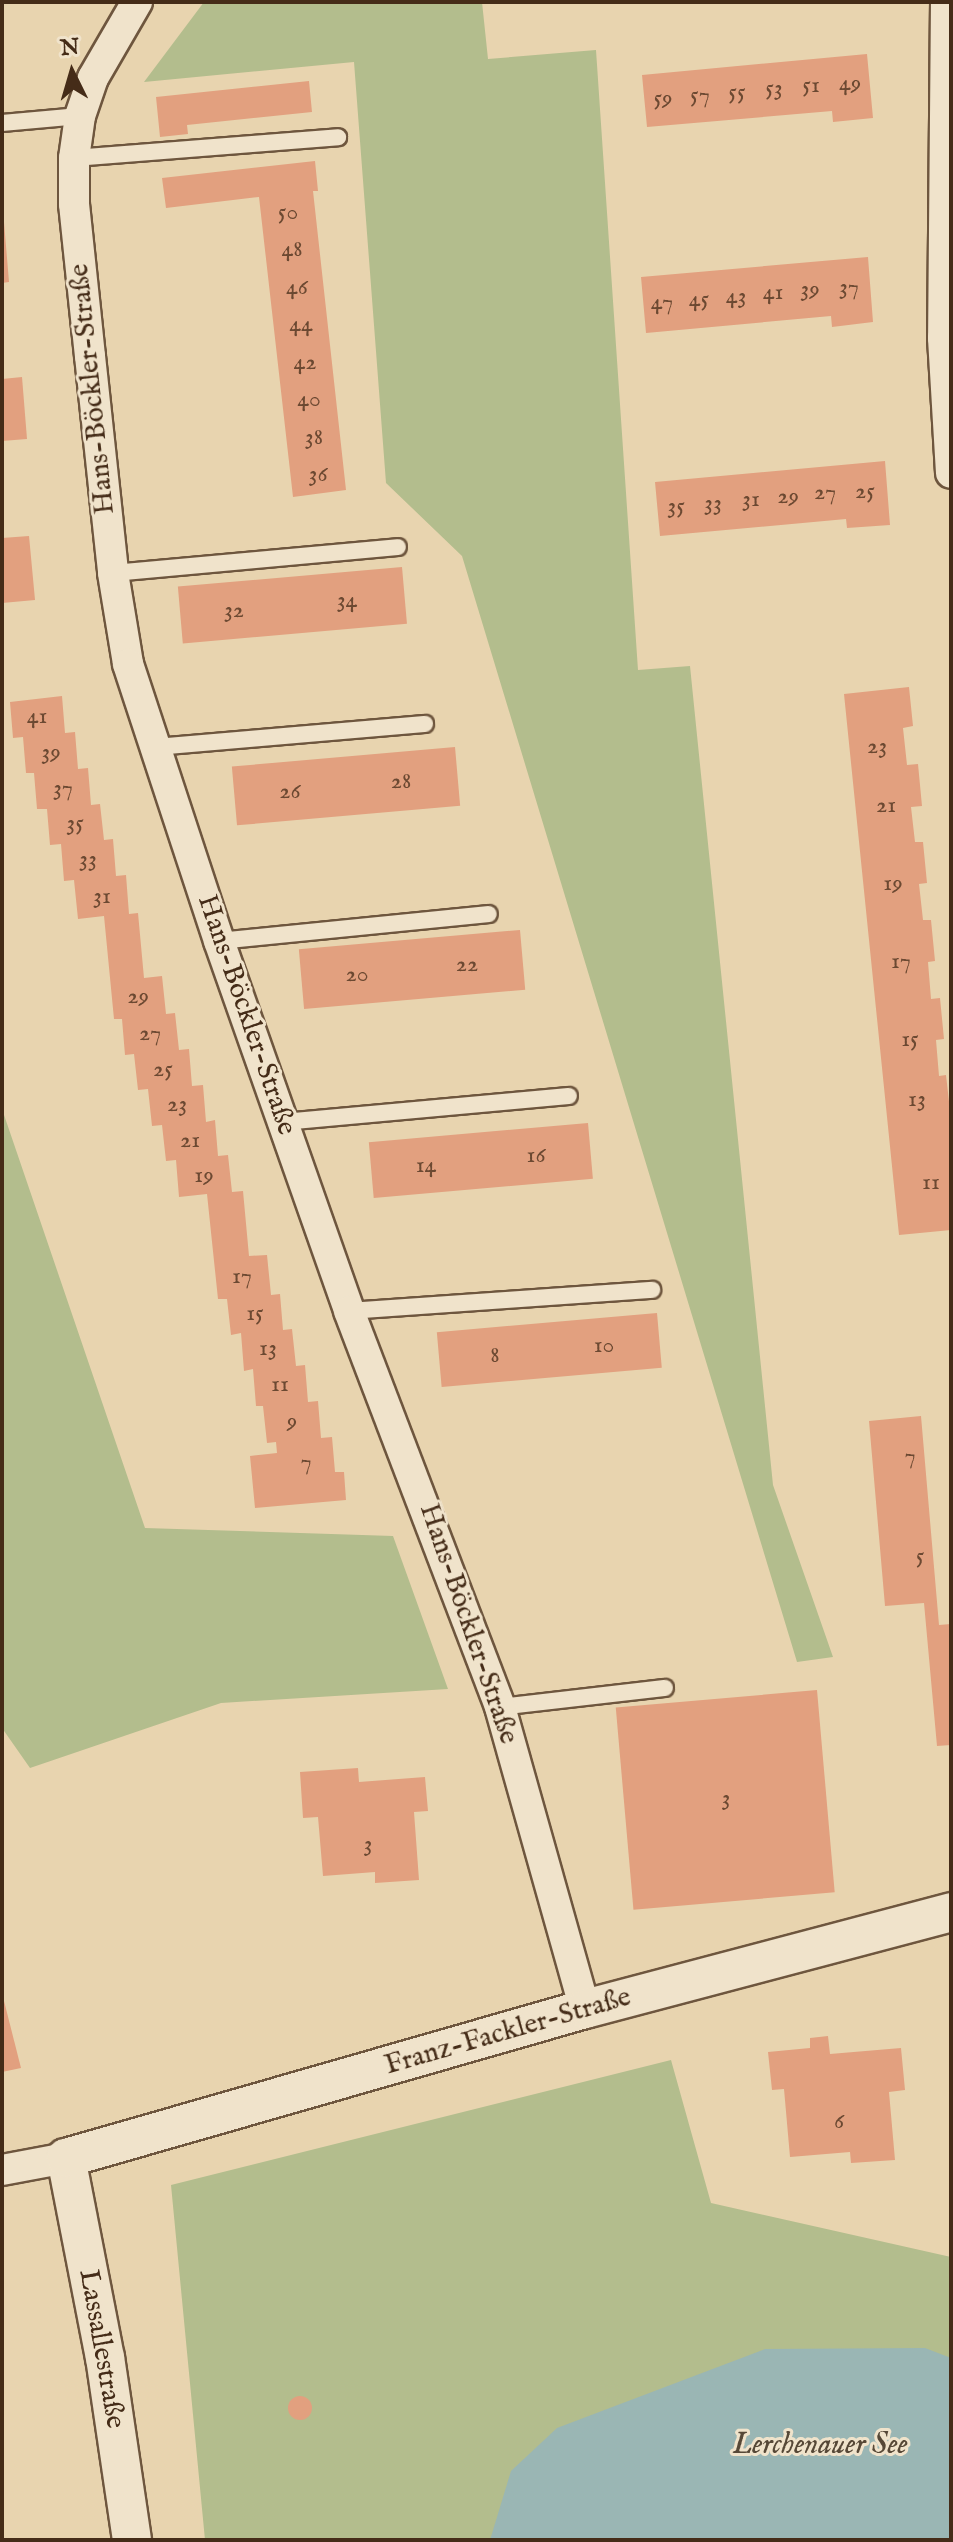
<!DOCTYPE html>
<html>
<head>
<meta charset="utf-8">
<style>
	body { margin:0 }
	#map { position:relative; width:953px; height:2542px; overflow:hidden; background:#e8d4af; font-family:"IM FELL English",serif }
	div>[style] { position:absolute }
	.green>* { inset:0; background:#b3bd8d }
	.water>* { inset:0; background:#9ab6b4 }
	.building>* { inset:0; background:#e2a07f; transform-origin:0 0 }
	.round { border-radius:50% }
	.roads { filter:drop-shadow(2px 0 #6e563e) drop-shadow(-2px 0 #6e563e) drop-shadow(0 2px #6e563e) drop-shadow(0 -2px #6e563e) }
	.service>* { height:16px; margin:-8px; padding:0 8px; transform-origin:8px; border-radius:8px; background:#f0e3cb }
	.minor>* { height:30px; margin:-15px; padding:0 15px; transform-origin:15px; border-radius:15px; background:#f0e3cb }
	.tertiary>* { height:38px; margin:-19px; padding:0 19px; transform-origin:19px; border-radius:19px; background:#f0e3cb }
	span { translate:-50% -50%; white-space:nowrap; text-align:center; line-height:1.15; -webkit-text-stroke:6px #f0e3cb; paint-order:stroke }
	.number-label { font-size:24px; color:#6c4932 }
	.number-label span { -webkit-text-stroke-width:0 }
	.street-label { font-size:28px; color:#452c18 }
	.water-label { font-size:30px; color:#564837; font-style:italic }
	.frame { position:absolute; inset:0; border:4px solid #452c18; pointer-events:none }
	.north { position:absolute; left:32px; top:32px; width:80px; height:80px; -webkit-text-stroke:6px #f0e3cb; paint-order:stroke; rotate:355deg; font-size:22px; font-weight:700; line-height:32px; text-align:center; color:#452c18 }
	.north::after { content:''; display:block; margin:auto; width:28px; height:36px; background:#452c18; clip-path:polygon(50% 0,100% 100%,50% 72%,0 100%) }
</style>
</head>
<body>
<div id="map">
	<div class="green">
		<i style="clip-path:polygon(204px 2px,482px 2px,488px 59px,596px 50px,638px 670px,690px 666px,773px 1485px,833px 1657px,797px 1662px,462px 556px,386px 483px,354px 62px,144px 82px)"></i>
		<i style="clip-path:polygon(2px 1109px,145px 1528px,393px 1536px,448px 1689px,221px 1703px,30px 1768px,2px 1728px)"></i>
		<i style="clip-path:polygon(671px 2060px,711px 2203px,951px 2257px,951px 2540px,205px 2540px,171px 2185px)"></i>
	</div>
	<div class="water">
		<i style="clip-path:polygon(925px 2348px,951px 2358px,951px 2540px,490px 2540px,511px 2471px,557px 2428px,765px 2349px)"></i>
	</div>
	<div class="building">
		<i style="clip-path:polygon(867px 54px,873px 118px,833px 122px,832px 111px,647px 127px,642px 75px)"></i>
		<i style="clip-path:polygon(309px 81px,312px 112px,187px 125px,188px 134px,160px 137px,156px 97px)"></i>
		<i style="clip-path:polygon(315px 161px,318px 191px,313px 191px,346px 490px,293px 497px,259px 197px,166px 208px,162px 178px)"></i>
		<i style="clip-path:polygon(4px 222px,9px 282px,2px 283px,2px 223px)"></i>
		<i style="clip-path:polygon(868px 257px,873px 322px,832px 327px,831px 316px,646px 333px,641px 277px)"></i>
		<i style="clip-path:polygon(22px 377px,27px 439px,2px 441px,2px 379px)"></i>
		<i style="clip-path:polygon(885px 461px,890px 525px,847px 528px,846px 519px,660px 536px,655px 482px)"></i>
		<i style="clip-path:polygon(29px 536px,35px 600px,2px 603px,2px 538px)"></i>
		<i style="left:402px;top:567px;width:57px;height:225px;rotate:85deg"></i>
		<i style="clip-path:polygon(909px 687px,913px 726px,903px 728px,907px 765px,918px 764px,922px 806px,911px 807px,915px 842px,923px 842px,927px 883px,919px 884px,923px 920px,931px 920px,935px 961px,928px 962px,931px 999px,940px 998px,944px 1039px,936px 1040px,939px 1076px,946px 1075px,951px 1119px,951px 1230px,899px 1235px,844px 694px)"></i>
		<i style="clip-path:polygon(62px 696px,65px 733px,75px 732px,78px 769px,88px 768px,91px 805px,100px 804px,104px 840px,113px 839px,116px 876px,126px 875px,129px 914px,138px 913px,144px 978px,162px 976px,166px 1014px,175px 1013px,179px 1050px,189px 1049px,192px 1086px,203px 1085px,206px 1122px,215px 1120px,218px 1156px,228px 1155px,232px 1192px,243px 1191px,249px 1256px,267px 1255px,271px 1295px,280px 1294px,283px 1330px,292px 1329px,296px 1366px,305px 1365px,308px 1402px,318px 1401px,321px 1438px,332px 1437px,335px 1472px,344px 1472px,346px 1500px,255px 1508px,250px 1456px,277px 1453px,276px 1442px,267px 1443px,263px 1406px,256px 1406px,253px 1369px,244px 1371px,241px 1333px,231px 1335px,227px 1299px,218px 1299px,207px 1194px,179px 1197px,176px 1160px,166px 1161px,162px 1125px,152px 1126px,148px 1089px,138px 1090px,134px 1054px,125px 1055px,122px 1019px,114px 1019px,104px 916px,78px 919px,74px 880px,64px 881px,61px 844px,50px 845px,47px 809px,37px 809px,34px 773px,26px 773px,23px 737px,13px 738px,10px 702px)"></i>
		<i style="left:455px;top:747px;width:59px;height:224px;rotate:85deg"></i>
		<i style="left:520px;top:930px;width:60px;height:222px;rotate:85deg"></i>
		<i style="left:588px;top:1123px;width:56px;height:220px;rotate:85deg"></i>
		<i style="left:657px;top:1313px;width:55px;height:221px;rotate:85deg"></i>
		<i style="clip-path:polygon(921px 1416px,939px 1625px,951px 1624px,951px 1745px,937px 1746px,924px 1603px,885px 1606px,869px 1421px)"></i>
		<i style="left:817px;top:1690px;width:203px;height:202px;rotate:85deg"></i>
		<i style="clip-path:polygon(358px 1768px,359px 1782px,425px 1777px,428px 1811px,414px 1812px,419px 1880px,375px 1883px,375px 1872px,323px 1876px,318px 1817px,303px 1818px,300px 1772px)"></i>
		<i style="clip-path:polygon(2px 1993px,21px 2068px,2px 2072px)"></i>
		<i style="clip-path:polygon(828px 2036px,830px 2054px,901px 2048px,905px 2090px,889px 2092px,895px 2160px,851px 2163px,850px 2152px,790px 2157px,784px 2089px,772px 2090px,768px 2052px,810px 2048px,810px 2038px)"></i>
		<i class="round" style="left:288px;top:2396px;width:24px;height:24px"></i>
	</div>
	<div class="roads">
		<div class="service">
			<i style="left:2px;top:123px;width:78px;rotate:-5.1deg"></i>
			<i style="left:74px;top:158px;width:265px;rotate:-4.5deg"></i>
			<i style="left:113px;top:573px;width:286px;rotate:-5.2deg"></i>
			<i style="left:155px;top:747px;width:271px;rotate:-4.9deg"></i>
			<i style="left:219px;top:941px;width:271px;rotate:-5.7deg"></i>
			<i style="left:283px;top:1122px;width:287px;rotate:-5.2deg"></i>
			<i style="left:349px;top:1311px;width:304px;rotate:-4deg"></i>
			<i style="left:500px;top:1707px;width:166px;rotate:-6.6deg"></i>
		</div>
		<div class="minor">
			<i style="left:137px;top:2px;width:88px;rotate:120.1deg"></i>
			<i style="left:93px;top:78px;width:40px;rotate:108.9deg"></i>
			<i style="left:80px;top:116px;width:42px;rotate:98.1deg"></i>
			<i style="left:74px;top:158px;width:46px;rotate:90deg"></i>
			<i style="left:74px;top:204px;width:153px;rotate:84deg"></i>
			<i style="left:90px;top:356px;width:218px;rotate:83.9deg"></i>
			<i style="left:113px;top:573px;width:92px;rotate:80.6deg"></i>
			<i style="left:128px;top:664px;width:292px;rotate:71.8deg"></i>
			<i style="left:219px;top:941px;width:392px;rotate:70.6deg"></i>
			<i style="left:349px;top:1311px;width:424px;rotate:69.1deg"></i>
			<i style="left:500px;top:1707px;width:314px;rotate:74.3deg"></i>
			<i style="left:946px;top:2px;width:336px;rotate:90.5deg"></i>
			<i style="left:943px;top:338px;width:135px;rotate:86.6deg"></i>
			<i style="left:2px;top:2170px;width:65px;rotate:-10.6deg"></i>
		</div>
		<div class="tertiary">
			<i style="left:132px;top:2540px;width:184px;rotate:-98.4deg"></i>
			<i style="left:105px;top:2358px;width:204px;rotate:-101deg"></i>
			<i style="left:66px;top:2158px;width:540px;rotate:-16.02deg"></i>
			<i style="left:585px;top:2009px;width:379px;rotate:-14.8deg"></i>
		</div>
	</div>
	<div class="number-label">
		<span style="left:850px;top:84px">49</span>
		<span style="left:811px;top:86px">51</span>
		<span style="left:774px;top:89px">53</span>
		<span style="left:737px;top:93px">55</span>
		<span style="left:700px;top:96px">57</span>
		<span style="left:663px;top:99px">59</span>
		<span style="left:288px;top:213px">50</span>
		<span style="left:292px;top:250px">48</span>
		<span style="left:297px;top:288px">46</span>
		<span style="left:849px;top:288px">37</span>
		<span style="left:810px;top:290px">39</span>
		<span style="left:773px;top:293px">41</span>
		<span style="left:736px;top:297px">43</span>
		<span style="left:699px;top:300px">45</span>
		<span style="left:662px;top:303px">47</span>
		<span style="left:301px;top:325px">44</span>
		<span style="left:305px;top:363px">42</span>
		<span style="left:309px;top:400px">40</span>
		<span style="left:314px;top:438px">38</span>
		<span style="left:318px;top:475px">36</span>
		<span style="left:865px;top:492px">25</span>
		<span style="left:825px;top:493px">27</span>
		<span style="left:788px;top:497px">29</span>
		<span style="left:751px;top:500px">31</span>
		<span style="left:713px;top:504px">33</span>
		<span style="left:676px;top:507px">35</span>
		<span style="left:347px;top:601px">34</span>
		<span style="left:234px;top:611px">32</span>
		<span style="left:37px;top:717px">41</span>
		<span style="left:877px;top:747px">23</span>
		<span style="left:51px;top:753px">39</span>
		<span style="left:401px;top:782px">28</span>
		<span style="left:63px;top:789px">37</span>
		<span style="left:290px;top:792px">26</span>
		<span style="left:886px;top:806px">21</span>
		<span style="left:75px;top:824px">35</span>
		<span style="left:88px;top:860px">33</span>
		<span style="left:893px;top:884px">19</span>
		<span style="left:102px;top:897px">31</span>
		<span style="left:901px;top:962px">17</span>
		<span style="left:467px;top:965px">22</span>
		<span style="left:357px;top:975px">20</span>
		<span style="left:138px;top:997px">29</span>
		<span style="left:150px;top:1034px">27</span>
		<span style="left:910px;top:1040px">15</span>
		<span style="left:163px;top:1070px">25</span>
		<span style="left:917px;top:1100px">13</span>
		<span style="left:177px;top:1105px">23</span>
		<span style="left:190px;top:1141px">21</span>
		<span style="left:536px;top:1156px">16</span>
		<span style="left:426px;top:1166px">14</span>
		<span style="left:204px;top:1176px">19</span>
		<span style="left:931px;top:1183px">11</span>
		<span style="left:242px;top:1277px">17</span>
		<span style="left:255px;top:1314px">15</span>
		<span style="left:604px;top:1346px">10</span>
		<span style="left:268px;top:1349px">13</span>
		<span style="left:495px;top:1356px">8</span>
		<span style="left:280px;top:1385px">11</span>
		<span style="left:292px;top:1422px">9</span>
		<span style="left:910px;top:1457px">7</span>
		<span style="left:306px;top:1463px">7</span>
		<span style="left:920px;top:1557px">5</span>
		<span style="left:726px;top:1799px">3</span>
		<span style="left:368px;top:1845px">3</span>
		<span style="left:839px;top:2122px">6</span>
	</div>
	<div class="street-label">
		<span style="left:93px;top:389px;rotate:-96deg">Hans-Böckler-Straße</span>
		<span style="left:246px;top:1015px;rotate:71deg">Hans-Böckler-Straße</span>
		<span style="left:468px;top:1624px;rotate:71deg">Hans-Böckler-Straße</span>
		<span style="left:508px;top:2032px;rotate:-16deg">Franz-Fackler-Straße</span>
		<span style="left:101px;top:2349px;rotate:80deg">Lassallestraße</span>
	</div>
	<div class="water-label">
		<span style="left:820px;top:2445px">Lerchenauer See</span>
	</div>
	<div class="frame"></div>
	<div class="north">N</div>
</div>
</body>
</html>
